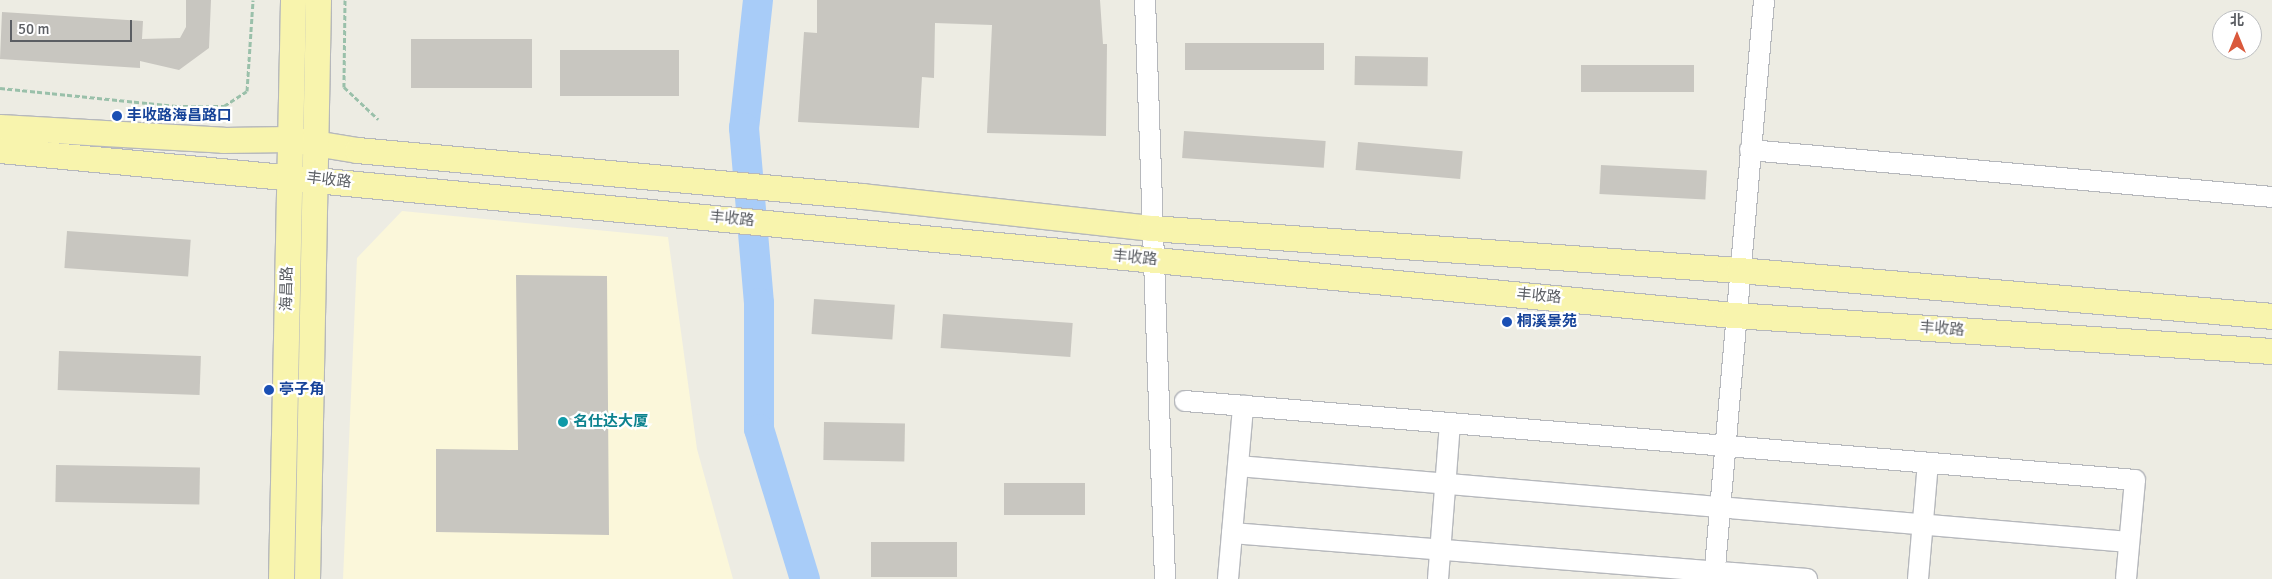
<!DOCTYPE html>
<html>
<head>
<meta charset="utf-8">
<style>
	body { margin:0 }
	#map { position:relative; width:2272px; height:579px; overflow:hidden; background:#edece3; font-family:Signika,"Noto Sans SC",sans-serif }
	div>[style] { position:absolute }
	.commercial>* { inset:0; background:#fbf7da }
	.river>* { height:30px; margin:-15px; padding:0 15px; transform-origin:15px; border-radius:15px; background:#a8ccf8 }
	.building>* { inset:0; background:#c8c6c0; transform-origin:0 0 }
	.path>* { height:3px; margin-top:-1.5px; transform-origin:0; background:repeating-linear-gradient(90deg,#9ac0aa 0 5px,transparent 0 7.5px) }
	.roads { filter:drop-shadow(1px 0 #b6b8bc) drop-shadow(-1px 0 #b6b8bc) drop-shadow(0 1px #b6b8bc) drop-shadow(0 -1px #b6b8bc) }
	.minor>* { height:20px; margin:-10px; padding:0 10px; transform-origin:10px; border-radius:10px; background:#fff }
	.major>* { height:25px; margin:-12.5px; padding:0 12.5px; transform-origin:12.5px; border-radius:12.5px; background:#f8f4ad }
	.dots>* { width:14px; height:14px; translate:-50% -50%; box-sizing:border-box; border:2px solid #fff; border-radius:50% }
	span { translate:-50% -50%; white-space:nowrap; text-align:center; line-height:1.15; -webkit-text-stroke:4.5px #fff; paint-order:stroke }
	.transit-label { font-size:15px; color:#164399; font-weight:700 }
	.left { translate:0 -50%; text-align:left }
	.street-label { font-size:15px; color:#5b5e63 }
	.culture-label { font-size:15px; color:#0d838f; font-weight:700 }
	.north { position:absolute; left:2212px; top:10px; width:50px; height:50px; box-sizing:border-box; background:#fff; border:1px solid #bdbfc1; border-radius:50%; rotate:0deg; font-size:14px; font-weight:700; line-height:20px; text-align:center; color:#5b5e63 }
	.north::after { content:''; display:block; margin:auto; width:18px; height:22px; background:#da593c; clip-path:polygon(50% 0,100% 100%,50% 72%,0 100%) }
	.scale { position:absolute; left:10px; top:20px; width:122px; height:22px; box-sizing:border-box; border:2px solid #5b5e63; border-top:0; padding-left:6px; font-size:15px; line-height:18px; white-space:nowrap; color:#5b5e63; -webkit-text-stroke:4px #fff; paint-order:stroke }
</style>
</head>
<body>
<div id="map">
	<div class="commercial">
		<i style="clip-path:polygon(402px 211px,668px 237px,697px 449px,733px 579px,343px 579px,357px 258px)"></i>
	</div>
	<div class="river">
		<i style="left:758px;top:0;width:129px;rotate:96.2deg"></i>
		<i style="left:744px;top:128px;width:176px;rotate:85.1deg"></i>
		<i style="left:759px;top:303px;width:126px;rotate:90deg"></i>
		<i style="left:759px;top:429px;width:157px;rotate:73deg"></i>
	</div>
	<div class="building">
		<i style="clip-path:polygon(186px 0,211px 0,209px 48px,179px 70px,140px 61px,140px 68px,0 59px,2px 12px,143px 21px,142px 39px,180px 38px,186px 27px)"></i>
		<i style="clip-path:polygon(817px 0,1100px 0,1103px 44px,1107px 44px,1106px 136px,987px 133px,992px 25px,935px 23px,934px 78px,922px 77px,919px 128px,798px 122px,804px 32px,817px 33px)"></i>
		<i style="left:411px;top:39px;width:121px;height:49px"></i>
		<i style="left:1185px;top:43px;width:139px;height:27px"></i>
		<i style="left:679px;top:50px;width:46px;height:119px;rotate:90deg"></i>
		<i style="left:1355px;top:56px;width:73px;height:29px;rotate:1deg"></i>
		<i style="left:1581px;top:65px;width:113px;height:27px"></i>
		<i style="left:1184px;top:131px;width:142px;height:27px;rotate:4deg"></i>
		<i style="left:1358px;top:142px;width:105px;height:28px;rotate:5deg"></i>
		<i style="left:1601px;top:165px;width:106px;height:29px;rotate:3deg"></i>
		<i style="left:67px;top:231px;width:124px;height:37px;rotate:4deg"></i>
		<i style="clip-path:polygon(516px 275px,607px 276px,609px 535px,436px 532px,436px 449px,518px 450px)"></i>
		<i style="left:814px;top:299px;width:81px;height:35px;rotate:4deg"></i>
		<i style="left:943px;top:314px;width:130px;height:34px;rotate:4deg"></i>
		<i style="left:59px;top:351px;width:142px;height:39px;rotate:2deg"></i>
		<i style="left:824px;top:422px;width:81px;height:38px;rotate:1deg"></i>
		<i style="left:56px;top:465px;width:144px;height:37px;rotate:1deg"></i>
		<i style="left:1085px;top:483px;width:32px;height:81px;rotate:90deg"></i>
		<i style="left:957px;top:542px;width:35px;height:86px;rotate:90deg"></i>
	</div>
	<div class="path">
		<i style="left:345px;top:0;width:87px;rotate:90.7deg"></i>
		<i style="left:344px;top:87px;width:47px;rotate:43.3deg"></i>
		<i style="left:0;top:88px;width:177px;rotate:5.8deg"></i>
		<i style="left:176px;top:106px;width:48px"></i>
		<i style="left:224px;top:106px;width:27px;rotate:-33deg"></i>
		<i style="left:247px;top:91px;width:91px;rotate:-86.2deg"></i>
	</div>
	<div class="roads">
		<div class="minor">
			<i style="left:1145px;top:0;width:579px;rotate:88.02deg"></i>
			<i style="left:1750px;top:150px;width:524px;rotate:5.14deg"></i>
			<i style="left:1185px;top:401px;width:953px;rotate:4.75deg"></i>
			<i style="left:2135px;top:480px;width:99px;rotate:95.2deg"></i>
			<i style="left:1238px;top:466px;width:894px;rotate:4.88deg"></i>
			<i style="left:1232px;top:533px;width:577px;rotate:4.57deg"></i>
			<i style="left:1228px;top:579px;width:174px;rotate:-85deg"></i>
			<i style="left:1438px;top:579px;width:156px;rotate:-85.6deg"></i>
			<i style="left:1714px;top:579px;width:581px;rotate:-85.06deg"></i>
			<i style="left:1918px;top:579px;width:116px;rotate:-85.1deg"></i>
		</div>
		<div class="major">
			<i style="left:0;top:127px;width:223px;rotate:3.3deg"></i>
			<i style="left:223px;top:140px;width:67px;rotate:-0.9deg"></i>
			<i style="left:290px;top:139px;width:68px;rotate:9.3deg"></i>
			<i style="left:357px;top:150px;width:507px;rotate:5.2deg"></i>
			<i style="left:862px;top:196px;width:291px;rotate:6.3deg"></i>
			<i style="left:1151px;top:228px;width:589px;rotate:4.09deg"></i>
			<i style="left:1739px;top:270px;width:535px;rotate:4.93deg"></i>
			<i style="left:0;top:150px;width:1742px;rotate:5.44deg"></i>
			<i style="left:1734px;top:315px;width:539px;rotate:3.83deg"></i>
			<i style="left:281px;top:579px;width:579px;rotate:-88.81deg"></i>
			<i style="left:307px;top:579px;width:579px;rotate:-88.91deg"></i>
		</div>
	</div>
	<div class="dots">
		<i style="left:117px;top:116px;background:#1a4fb4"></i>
		<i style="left:1507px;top:322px;background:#1a4fb4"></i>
		<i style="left:269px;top:390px;background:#1a4fb4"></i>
		<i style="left:563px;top:422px;background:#0f9aa8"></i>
	</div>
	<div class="transit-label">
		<span class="left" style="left:127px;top:116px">丰收路海昌路口</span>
		<span class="left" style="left:1517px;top:322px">桐溪景苑</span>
		<span class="left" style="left:279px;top:390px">亭子角</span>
	</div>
	<div class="street-label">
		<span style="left:329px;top:180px;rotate:6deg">丰收路</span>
		<span style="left:732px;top:219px;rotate:5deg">丰收路</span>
		<span style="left:1135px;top:258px;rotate:5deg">丰收路</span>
		<span style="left:287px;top:289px;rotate:-89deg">海昌路</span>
		<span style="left:1539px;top:296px;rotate:5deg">丰收路</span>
		<span style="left:1942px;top:329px;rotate:4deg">丰收路</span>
	</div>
	<div class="culture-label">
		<span class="left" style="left:573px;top:422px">名仕达大厦</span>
	</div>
	<div class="north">北</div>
	<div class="scale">50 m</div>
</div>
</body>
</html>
